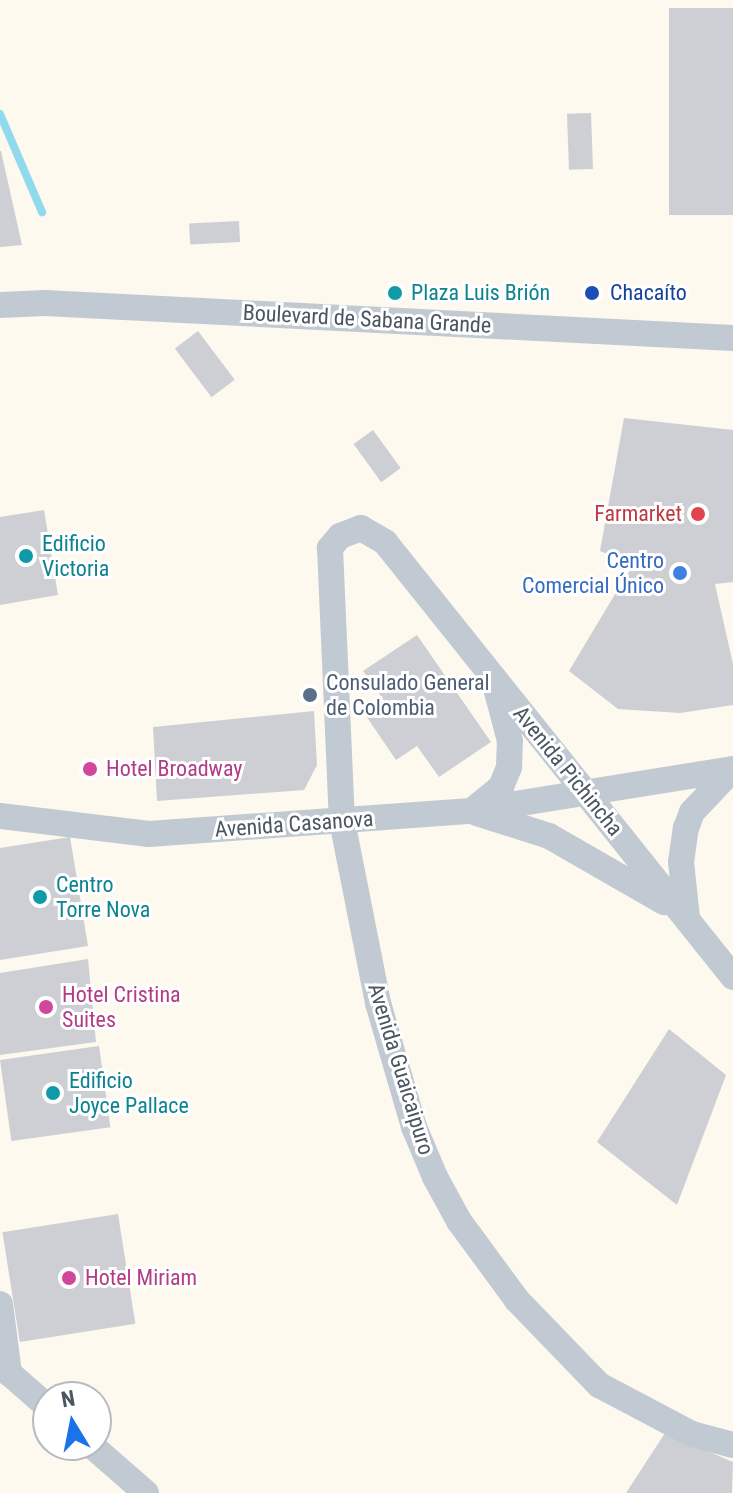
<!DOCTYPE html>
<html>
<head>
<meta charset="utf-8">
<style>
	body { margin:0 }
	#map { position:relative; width:733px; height:1493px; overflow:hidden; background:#f5f3f3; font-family:"Roboto Condensed",sans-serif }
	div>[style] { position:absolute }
	.commercial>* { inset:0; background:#fdf9ef }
	.stream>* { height:8px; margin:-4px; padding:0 4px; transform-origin:4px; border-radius:4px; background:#90daee }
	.building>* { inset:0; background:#cdcfd5; transform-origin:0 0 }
	.minor>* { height:26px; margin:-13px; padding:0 13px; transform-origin:13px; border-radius:13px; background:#c1cad2 }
	.dots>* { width:22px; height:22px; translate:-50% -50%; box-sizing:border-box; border:4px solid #fff; border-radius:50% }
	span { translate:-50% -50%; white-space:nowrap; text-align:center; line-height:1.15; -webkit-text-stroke:6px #fff; paint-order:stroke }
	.culture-label { font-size:22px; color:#0d838f }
	.left { translate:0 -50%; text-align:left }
	.transit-label { font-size:22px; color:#164399 }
	.street-label { font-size:22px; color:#4a5661 }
	.health-label { font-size:22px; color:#be3a42 }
	.right { translate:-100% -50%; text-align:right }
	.shop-label { font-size:22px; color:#366cbe }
	.service-label { font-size:22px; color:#4e5e75 }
	.hotel-label { font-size:22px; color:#b23c85 }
	.north { position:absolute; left:32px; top:1381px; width:80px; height:80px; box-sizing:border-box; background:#fff; border:2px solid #b7bbc0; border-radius:50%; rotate:350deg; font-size:22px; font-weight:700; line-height:32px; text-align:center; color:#4a5661 }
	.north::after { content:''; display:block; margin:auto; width:28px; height:36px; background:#1a73e8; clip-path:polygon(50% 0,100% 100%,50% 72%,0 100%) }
</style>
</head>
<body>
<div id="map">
	<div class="commercial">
		<i style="clip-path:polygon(evenodd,0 0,733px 0,733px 1493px,0 1493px,0 0,48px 1397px,96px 1397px,96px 1445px,48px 1445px,48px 1397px)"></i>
	</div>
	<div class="stream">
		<i style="left:0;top:114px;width:107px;rotate:66.8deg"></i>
	</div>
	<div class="building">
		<i style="left:733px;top:8px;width:207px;height:64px;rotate:90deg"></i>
		<i style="left:591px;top:113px;width:56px;height:24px;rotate:88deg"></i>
		<i style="clip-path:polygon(0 151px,1px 151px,22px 245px,0 247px)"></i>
		<i style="left:239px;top:221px;width:21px;height:50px;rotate:87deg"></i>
		<i style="left:198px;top:331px;width:61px;height:29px;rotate:53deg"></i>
		<i style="clip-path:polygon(624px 418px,733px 430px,733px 582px,715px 584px,733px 664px,733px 705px,680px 713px,618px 709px,569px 671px,633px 564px,600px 551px)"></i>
		<i style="left:373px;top:430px;width:47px;height:24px;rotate:54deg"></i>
		<i style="clip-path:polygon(44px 510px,58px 595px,0 605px,0 517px)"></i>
		<i style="clip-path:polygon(417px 635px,491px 742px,439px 777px,417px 746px,396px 760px,366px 716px,385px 702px,363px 671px)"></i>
		<i style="clip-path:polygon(314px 711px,317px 765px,304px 790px,157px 801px,153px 727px)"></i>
		<i style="clip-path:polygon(70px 837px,88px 946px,0 960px,0 848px)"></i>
		<i style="clip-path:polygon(88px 959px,96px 1042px,0 1055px,0 973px)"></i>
		<i style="clip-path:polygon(669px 1029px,726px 1075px,677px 1205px,597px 1142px)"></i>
		<i style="left:99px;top:1046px;width:82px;height:100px;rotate:82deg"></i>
		<i style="left:118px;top:1214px;width:111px;height:117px;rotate:81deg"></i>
		<i style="clip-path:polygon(665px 1433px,733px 1462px,732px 1493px,626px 1493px)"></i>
	</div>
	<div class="minor">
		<i style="left:0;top:305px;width:45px;rotate:-2.5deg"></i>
		<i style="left:45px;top:303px;width:689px;rotate:2.91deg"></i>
		<i style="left:474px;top:809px;width:35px;rotate:-39deg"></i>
		<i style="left:501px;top:787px;width:22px;rotate:-68deg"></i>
		<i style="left:509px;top:767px;width:26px;rotate:-88deg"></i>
		<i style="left:510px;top:741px;width:55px;rotate:-104.8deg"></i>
		<i style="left:477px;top:813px;width:76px;rotate:17.7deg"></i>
		<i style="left:549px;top:836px;width:133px;rotate:29.9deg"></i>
		<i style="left:0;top:816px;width:150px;rotate:6.9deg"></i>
		<i style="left:149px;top:834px;width:323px;rotate:-4.1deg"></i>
		<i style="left:471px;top:811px;width:265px;rotate:-9.1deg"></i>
		<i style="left:687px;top:918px;width:56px;rotate:-96.1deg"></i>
		<i style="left:681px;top:862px;width:34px;rotate:-82deg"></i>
		<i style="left:686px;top:828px;width:17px;rotate:-69deg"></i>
		<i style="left:692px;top:812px;width:59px;rotate:-46.4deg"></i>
		<i style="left:733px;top:977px;width:557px;rotate:-128.66deg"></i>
		<i style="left:385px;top:542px;width:28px;rotate:-150deg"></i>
		<i style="left:361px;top:528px;width:22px;rotate:159deg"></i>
		<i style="left:340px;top:536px;width:16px;rotate:130deg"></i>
		<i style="left:330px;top:548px;width:273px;rotate:87.5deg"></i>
		<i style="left:342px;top:821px;width:186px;rotate:78.8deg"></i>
		<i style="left:378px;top:1003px;width:129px;rotate:73.8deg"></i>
		<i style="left:414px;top:1127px;width:54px;rotate:67.2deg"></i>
		<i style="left:435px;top:1177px;width:50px;rotate:61.4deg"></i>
		<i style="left:459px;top:1221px;width:98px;rotate:53.7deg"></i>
		<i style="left:517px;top:1300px;width:118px;rotate:46deg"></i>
		<i style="left:599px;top:1385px;width:105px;rotate:27.8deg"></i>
		<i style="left:692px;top:1434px;width:42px;rotate:15deg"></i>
		<i style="left:0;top:1304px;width:70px;rotate:82.6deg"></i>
		<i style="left:9px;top:1373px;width:52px;rotate:41.1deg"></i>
		<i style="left:91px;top:1445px;width:73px;rotate:41.1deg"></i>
	</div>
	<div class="dots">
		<i style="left:395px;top:293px;background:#0f9aa8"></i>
		<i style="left:592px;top:293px;background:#1a4fb4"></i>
		<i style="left:698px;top:514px;background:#e0444e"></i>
		<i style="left:26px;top:556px;background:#0f9aa8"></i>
		<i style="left:680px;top:573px;background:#3f7fe0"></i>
		<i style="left:310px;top:695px;background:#5c6f8a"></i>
		<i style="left:90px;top:769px;background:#d1479c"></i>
		<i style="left:40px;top:897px;background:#0f9aa8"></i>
		<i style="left:46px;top:1007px;background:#d1479c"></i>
		<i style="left:53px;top:1093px;background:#0f9aa8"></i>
		<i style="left:69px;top:1278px;background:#d1479c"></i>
	</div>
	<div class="culture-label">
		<span class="left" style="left:411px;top:293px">Plaza Luis Brión</span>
		<span class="left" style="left:42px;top:556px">Edificio<br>Victoria</span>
		<span class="left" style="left:56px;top:897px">Centro<br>Torre Nova</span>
		<span class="left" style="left:69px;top:1093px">Edificio<br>Joyce Pallace</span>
	</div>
	<div class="transit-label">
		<span class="left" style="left:610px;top:293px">Chacaíto</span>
	</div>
	<div class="street-label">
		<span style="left:367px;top:319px;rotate:3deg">Boulevard de Sabana Grande</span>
		<span style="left:568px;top:771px;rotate:51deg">Avenida Pichincha</span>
		<span style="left:294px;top:824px;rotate:-4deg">Avenida Casanova</span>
		<span style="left:401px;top:1069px;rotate:73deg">Avenida Guaicaipuro</span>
	</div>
	<div class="health-label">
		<span class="right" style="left:682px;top:514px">Farmarket</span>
	</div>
	<div class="shop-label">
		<span class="right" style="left:664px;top:573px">Centro<br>Comercial Único</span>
	</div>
	<div class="service-label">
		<span class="left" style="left:326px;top:695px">Consulado General<br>de Colombia</span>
	</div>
	<div class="hotel-label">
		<span class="left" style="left:106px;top:769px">Hotel Broadway</span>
		<span class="left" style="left:62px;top:1007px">Hotel Cristina<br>Suites</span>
		<span class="left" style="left:85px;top:1278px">Hotel Miriam</span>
	</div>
	<div class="north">N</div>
</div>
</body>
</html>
